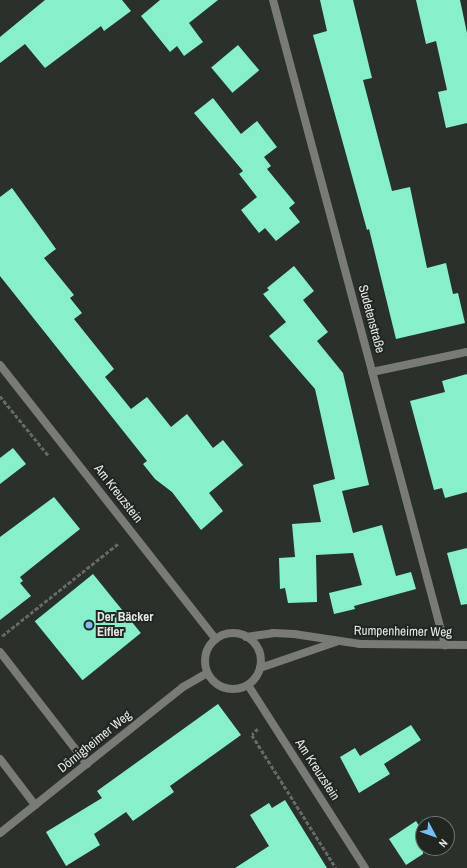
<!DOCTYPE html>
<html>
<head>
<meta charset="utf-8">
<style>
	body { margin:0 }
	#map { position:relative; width:467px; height:868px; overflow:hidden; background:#29312a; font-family:"Archivo Narrow",sans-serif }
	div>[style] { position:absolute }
	.building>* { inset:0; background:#87f0cb; transform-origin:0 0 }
	.path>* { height:2.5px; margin-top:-1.25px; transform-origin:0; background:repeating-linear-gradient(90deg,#646b65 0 4px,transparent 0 6px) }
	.service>* { height:8px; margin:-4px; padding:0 4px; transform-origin:4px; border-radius:4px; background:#787b76 }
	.minor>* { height:8px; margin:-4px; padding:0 4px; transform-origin:4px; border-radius:4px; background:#787b76 }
	.tertiary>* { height:8px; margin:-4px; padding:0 4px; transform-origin:4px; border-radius:4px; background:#787b76 }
	.tertiary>.ring { margin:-4px; padding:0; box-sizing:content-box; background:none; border:8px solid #787b76; border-radius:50% }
	.dots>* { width:11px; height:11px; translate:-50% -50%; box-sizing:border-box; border:2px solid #1f2720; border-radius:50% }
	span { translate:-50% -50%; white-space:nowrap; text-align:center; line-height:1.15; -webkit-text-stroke:4px #1f2720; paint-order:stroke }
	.street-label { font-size:13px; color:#e4e9e5 }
	.poi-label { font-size:13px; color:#e4e9e5; font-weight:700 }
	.left { translate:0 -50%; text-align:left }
	.north { position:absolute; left:415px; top:816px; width:40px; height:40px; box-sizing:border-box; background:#1f2720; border:1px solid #6e756f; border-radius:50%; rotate:131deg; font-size:11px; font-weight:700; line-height:16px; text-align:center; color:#e4e9e5 }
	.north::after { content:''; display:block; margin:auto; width:14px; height:18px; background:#78bff8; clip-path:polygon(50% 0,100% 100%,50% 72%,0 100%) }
</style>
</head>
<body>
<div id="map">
	<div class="building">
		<i style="clip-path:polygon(45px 0,122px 0,131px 11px,104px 31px,101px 26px,45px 68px,25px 44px,0 63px,0 37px)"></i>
		<i style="clip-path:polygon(160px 0,218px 0,189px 23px,203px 42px,184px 56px,177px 46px,170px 52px,141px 16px)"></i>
		<i style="clip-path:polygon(320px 0,353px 0,372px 78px,363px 80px,392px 191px,410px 187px,427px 268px,446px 263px,453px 294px,458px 293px,465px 323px,396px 339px,369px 229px,367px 230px,313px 35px,327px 31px)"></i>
		<i style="clip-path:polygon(416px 0,460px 0,467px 33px,467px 123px,446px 128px,438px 92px,447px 90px,436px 41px,426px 44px)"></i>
		<i style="left:238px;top:45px;width:33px;height:35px;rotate:50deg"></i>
		<i style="clip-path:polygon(213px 98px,241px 134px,257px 121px,277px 147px,264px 157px,271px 166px,267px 169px,295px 203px,289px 208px,300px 222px,276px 241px,265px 228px,259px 233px,241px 210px,257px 197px,239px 174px,243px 171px,194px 113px)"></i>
		<i style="clip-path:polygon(12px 188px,56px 249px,44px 258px,74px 295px,70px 298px,82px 313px,74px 319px,114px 369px,105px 377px,131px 409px,147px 397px,171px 427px,187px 414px,213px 448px,223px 440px,243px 465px,209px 493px,223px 511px,201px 530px,172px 492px,155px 479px,143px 464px,147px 461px,0 276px,0 197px)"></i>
		<i style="clip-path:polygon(294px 266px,314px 291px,303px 300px,328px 332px,317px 341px,343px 373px,369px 485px,342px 491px,353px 533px,382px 525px,396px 576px,411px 572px,416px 589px,354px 606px,355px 609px,334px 614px,329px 593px,362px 585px,353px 553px,316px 555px,317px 602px,288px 603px,285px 588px,280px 589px,279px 558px,295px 557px,292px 524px,321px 522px,313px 485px,335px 479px,315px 389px,269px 336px,286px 322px,263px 294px,269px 290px,267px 288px)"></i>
		<i style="clip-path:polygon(467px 374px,467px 492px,445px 498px,442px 488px,434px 490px,410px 401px,445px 392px,442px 381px)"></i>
		<i style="clip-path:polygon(13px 448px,26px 464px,0 484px,0 458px)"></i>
		<i style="clip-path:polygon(54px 497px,80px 529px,20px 577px,23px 581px,20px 583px,31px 596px,0 620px,0 537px)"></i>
		<i style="clip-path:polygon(467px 548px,467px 604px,461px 605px,447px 553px)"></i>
		<i style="left:93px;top:574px;width:76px;height:75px;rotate:51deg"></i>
		<i style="clip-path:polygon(218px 704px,241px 735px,170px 786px,174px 792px,133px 821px,126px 812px,94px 834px,100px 845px,66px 866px,46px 832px,102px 798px,97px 791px)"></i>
		<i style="clip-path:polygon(411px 725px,421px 740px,384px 764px,390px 774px,359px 793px,340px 757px,355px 748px,360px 756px)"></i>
		<i style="clip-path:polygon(285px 800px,327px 868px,235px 868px,269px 846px,250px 815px,269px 803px,272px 808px)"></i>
		<i style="clip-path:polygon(416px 821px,423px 832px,423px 854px,406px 865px,389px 839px)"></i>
	</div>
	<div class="path">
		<i style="left:0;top:396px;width:77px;rotate:50.8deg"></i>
		<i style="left:2px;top:636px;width:149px;rotate:-38.5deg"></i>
		<i style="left:258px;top:729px;width:8px;rotate:135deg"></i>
		<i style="left:252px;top:735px;width:157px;rotate:57.7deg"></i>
	</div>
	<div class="service">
		<i style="left:0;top:652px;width:142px;rotate:52.2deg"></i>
		<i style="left:0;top:759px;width:58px;rotate:52.7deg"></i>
	</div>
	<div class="minor">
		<i style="left:273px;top:0;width:668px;rotate:75.07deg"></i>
		<i style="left:372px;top:372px;width:97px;rotate:-11.9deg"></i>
		<i style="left:0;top:833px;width:234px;rotate:-38.6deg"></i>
		<i style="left:183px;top:687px;width:28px;rotate:-30deg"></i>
	</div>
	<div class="tertiary">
		<i style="left:0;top:365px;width:349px;rotate:51.8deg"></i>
		<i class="ring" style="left:205px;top:633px;width:48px;height:48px"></i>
		<i style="left:246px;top:637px;width:27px;rotate:-8deg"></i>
		<i style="left:273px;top:633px;width:21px;rotate:3deg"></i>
		<i style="left:294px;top:634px;width:67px;rotate:8.6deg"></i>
		<i style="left:360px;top:644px;width:107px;rotate:0.5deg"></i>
		<i style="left:260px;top:668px;width:80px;rotate:-18.9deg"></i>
		<i style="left:248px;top:685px;width:217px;rotate:57.4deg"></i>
	</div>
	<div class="dots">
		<i style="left:89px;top:625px;background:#78bff8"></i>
	</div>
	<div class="street-label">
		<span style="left:371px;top:319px;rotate:75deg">Sudetenstraße</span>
		<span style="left:118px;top:494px;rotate:52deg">Am Kreuzstein</span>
		<span style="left:403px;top:632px;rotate:1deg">Rumpenheimer Weg</span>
		<span style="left:95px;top:742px;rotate:-39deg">Dörnigheimer Weg</span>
		<span style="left:317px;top:770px;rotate:57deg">Am Kreuzstein</span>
	</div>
	<div class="poi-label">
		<span class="left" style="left:97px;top:625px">Der Bäcker<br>Eifler</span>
	</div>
	<div class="north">N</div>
</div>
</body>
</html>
